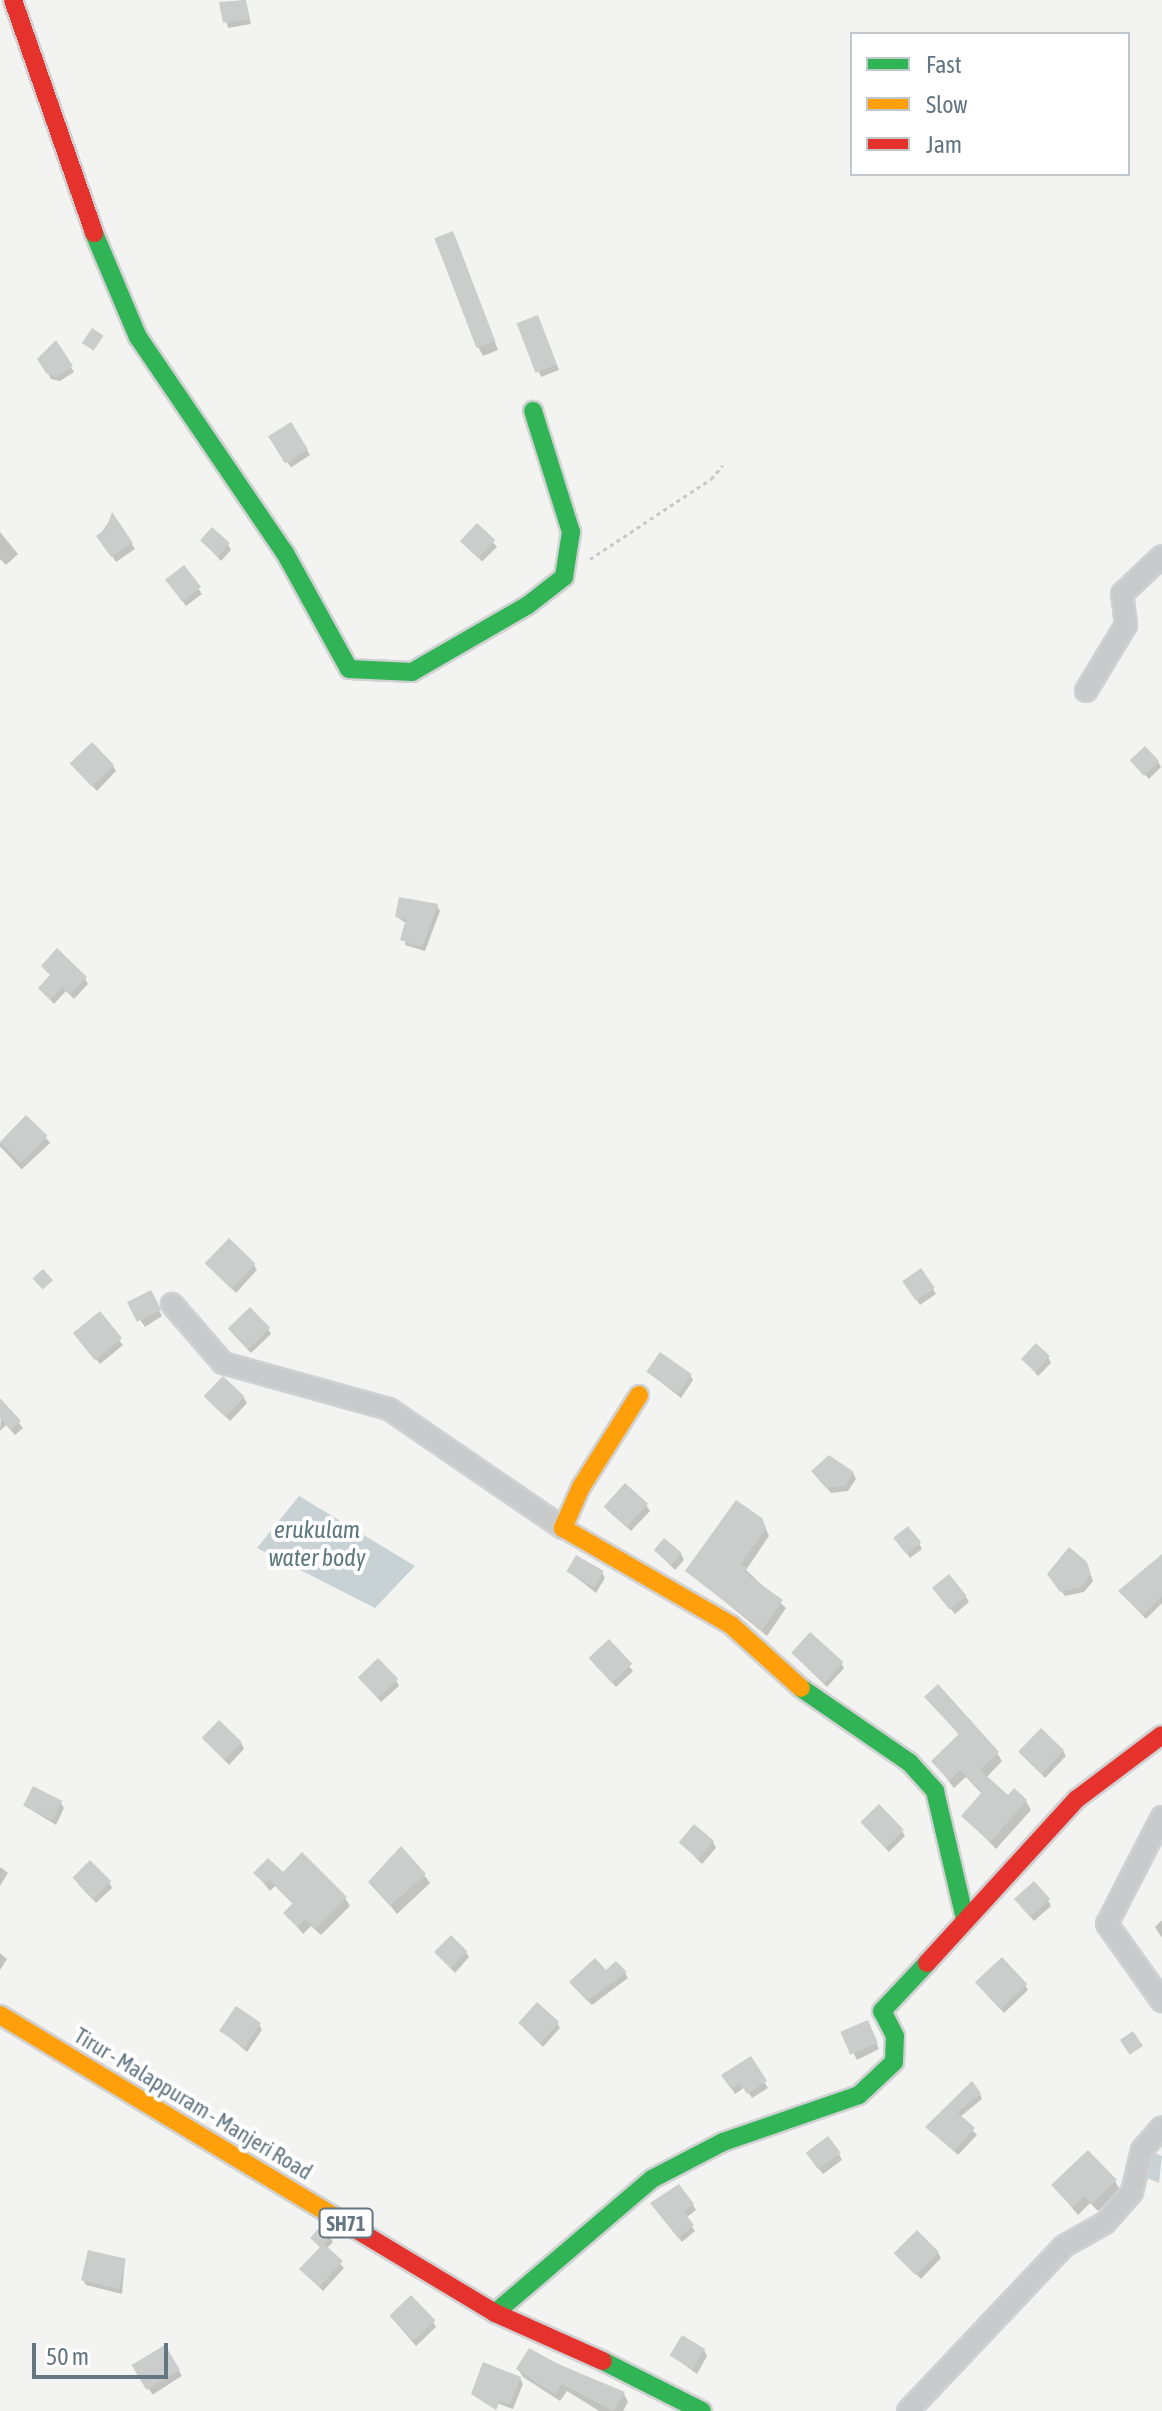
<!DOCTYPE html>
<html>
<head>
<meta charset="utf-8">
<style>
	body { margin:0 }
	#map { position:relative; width:1162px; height:2411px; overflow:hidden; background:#f3f3f1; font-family:"Asap Condensed",sans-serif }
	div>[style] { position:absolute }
	.water>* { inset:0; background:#c8d2d4 }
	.shadow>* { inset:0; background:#0003; transform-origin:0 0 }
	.building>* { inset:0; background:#cbcdcd; transform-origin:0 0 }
	.path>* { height:3px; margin-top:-1.5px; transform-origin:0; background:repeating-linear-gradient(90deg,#c7c8c8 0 4px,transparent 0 8px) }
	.roads { filter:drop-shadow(2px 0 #d0d1d2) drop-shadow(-2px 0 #d0d1d2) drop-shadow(0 2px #d0d1d2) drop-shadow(0 -2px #d0d1d2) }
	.street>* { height:20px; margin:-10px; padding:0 10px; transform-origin:10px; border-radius:10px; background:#c8cacb }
	.fast>* { height:18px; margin:-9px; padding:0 9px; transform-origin:9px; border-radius:9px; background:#30b455 }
	.slow>* { height:18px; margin:-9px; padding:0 9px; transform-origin:9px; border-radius:9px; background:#ff9f0a }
	.jam>* { height:18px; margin:-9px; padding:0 9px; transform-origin:9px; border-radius:9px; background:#e5322d }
	span { translate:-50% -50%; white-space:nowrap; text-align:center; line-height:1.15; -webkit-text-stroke:8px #fff; paint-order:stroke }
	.shield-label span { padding:2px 6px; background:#fff; border:2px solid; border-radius:6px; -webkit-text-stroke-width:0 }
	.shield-label { font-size:20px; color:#637682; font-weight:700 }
	.street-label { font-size:22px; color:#637682 }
	.water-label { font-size:24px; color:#5e787f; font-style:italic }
	.legend { position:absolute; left:850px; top:32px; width:280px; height:144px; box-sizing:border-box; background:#fff; border:2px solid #c1c8cd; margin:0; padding:10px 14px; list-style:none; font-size:24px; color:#637682 }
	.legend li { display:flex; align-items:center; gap:16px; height:40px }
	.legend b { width:40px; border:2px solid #c1c8cd }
	.scale { position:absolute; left:32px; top:2343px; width:136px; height:36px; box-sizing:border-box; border:4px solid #637682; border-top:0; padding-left:10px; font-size:24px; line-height:28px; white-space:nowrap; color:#637682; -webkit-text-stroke:6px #fff; paint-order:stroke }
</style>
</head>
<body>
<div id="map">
	<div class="water">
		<i style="clip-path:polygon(299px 1496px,415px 1566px,375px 1608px,257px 1548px)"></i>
		<i style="clip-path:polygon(1150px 2151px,1162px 2156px,1159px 2183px,1140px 2175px)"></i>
	</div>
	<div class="shadow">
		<i style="clip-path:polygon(245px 0,251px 24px,228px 28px,222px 3px)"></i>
		<i style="clip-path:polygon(457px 242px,498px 350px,483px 356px,478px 347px)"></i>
		<i style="clip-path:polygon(540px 323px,559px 370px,541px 377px,519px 324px)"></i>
		<i style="clip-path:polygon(55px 343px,74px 372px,60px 381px,51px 379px,40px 359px)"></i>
		<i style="left:290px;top:424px;width:37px;height:23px;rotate:57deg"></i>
		<i style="clip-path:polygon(113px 516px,135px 549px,116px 562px,99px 536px)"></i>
		<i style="left:477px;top:526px;width:29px;height:21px;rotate:46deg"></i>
		<i style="clip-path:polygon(0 532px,18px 554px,6px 565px,0 559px)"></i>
		<i style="clip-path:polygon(202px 541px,228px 544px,231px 550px,221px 561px)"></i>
		<i style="clip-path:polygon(184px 568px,202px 594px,186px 606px,171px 585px)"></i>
		<i style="clip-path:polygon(1158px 762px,1161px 767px,1149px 779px,1136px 765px)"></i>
		<i style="clip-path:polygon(72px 764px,113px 766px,116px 771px,97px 791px)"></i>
		<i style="clip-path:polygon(437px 906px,440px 911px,425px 951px,405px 945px,407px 924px,397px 917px)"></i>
		<i style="clip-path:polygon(43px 966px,85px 978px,88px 984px,74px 999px,66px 991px,54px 1004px,40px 989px,52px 976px)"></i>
		<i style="left:27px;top:1118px;width:34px;height:39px;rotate:47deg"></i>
		<i style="clip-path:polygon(207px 1264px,254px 1265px,257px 1270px,236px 1293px)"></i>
		<i style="clip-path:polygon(908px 1287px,933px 1289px,936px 1294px,920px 1305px)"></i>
		<i style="clip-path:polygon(150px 1293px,162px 1316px,145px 1327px,131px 1306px)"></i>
		<i style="clip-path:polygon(99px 1314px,123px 1345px,100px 1364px,79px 1339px)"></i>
		<i style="clip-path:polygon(268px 1329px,271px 1334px,251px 1353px,233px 1334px)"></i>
		<i style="clip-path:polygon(1048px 1357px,1051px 1363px,1038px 1376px,1023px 1359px)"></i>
		<i style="clip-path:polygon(648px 1372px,690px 1375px,693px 1380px,681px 1398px)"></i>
		<i style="clip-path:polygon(206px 1397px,244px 1398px,247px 1403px,230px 1421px)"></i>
		<i style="clip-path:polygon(2px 1403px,23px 1428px,15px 1435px,6px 1425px,0 1431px)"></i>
		<i style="clip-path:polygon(853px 1473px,856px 1479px,848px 1491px,831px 1493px,817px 1477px)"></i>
		<i style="clip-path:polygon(646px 1505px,650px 1511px,631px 1531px,606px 1507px)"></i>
		<i style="clip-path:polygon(765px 1527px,769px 1536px,746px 1570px,786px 1608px,767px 1636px,687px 1571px)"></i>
		<i style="clip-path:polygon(899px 1543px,919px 1543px,922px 1549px,910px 1558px)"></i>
		<i style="clip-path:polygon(656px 1551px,681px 1554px,684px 1560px,675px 1570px)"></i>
		<i style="clip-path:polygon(1162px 1556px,1162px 1603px,1146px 1619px,1120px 1592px)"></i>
		<i style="clip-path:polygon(1089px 1570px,1093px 1581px,1084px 1592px,1065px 1596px,1053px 1579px)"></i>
		<i style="clip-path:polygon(568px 1571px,602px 1573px,605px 1578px,596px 1593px)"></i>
		<i style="clip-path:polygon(938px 1594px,966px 1597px,969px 1602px,955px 1614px)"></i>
		<i style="clip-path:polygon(609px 1642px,633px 1671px,616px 1687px,595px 1663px)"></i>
		<i style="clip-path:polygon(793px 1654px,841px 1663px,844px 1668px,827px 1687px)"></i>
		<i style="clip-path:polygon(396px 1680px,399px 1686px,381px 1702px,363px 1682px)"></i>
		<i style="clip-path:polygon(927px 1697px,997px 1753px,1002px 1761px,986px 1778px,1008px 1798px,1026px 1801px,1031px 1810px,996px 1849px,964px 1816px,983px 1795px,966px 1777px,954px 1788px,934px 1762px,960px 1736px)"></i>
		<i style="clip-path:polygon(204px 1739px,241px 1743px,244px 1749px,229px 1765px)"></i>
		<i style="clip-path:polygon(1063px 1751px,1066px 1756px,1045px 1778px,1021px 1752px)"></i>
		<i style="clip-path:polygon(61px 1803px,64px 1808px,56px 1825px,25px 1806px)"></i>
		<i style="clip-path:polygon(866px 1827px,902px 1831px,905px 1836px,889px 1852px)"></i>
		<i style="clip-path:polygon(680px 1842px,713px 1842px,716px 1848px,702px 1864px)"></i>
		<i style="clip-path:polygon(0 1867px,8px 1873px,0 1886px)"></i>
		<i style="clip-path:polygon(256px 1874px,283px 1874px,345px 1898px,350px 1906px,321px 1935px,311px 1926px,303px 1934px,286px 1913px,294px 1905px,275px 1886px,270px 1891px)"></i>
		<i style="clip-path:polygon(424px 1875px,430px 1883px,397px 1914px,371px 1882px)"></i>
		<i style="clip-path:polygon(109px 1882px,112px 1888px,96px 1903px,78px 1884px)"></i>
		<i style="clip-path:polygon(1048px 1900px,1051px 1906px,1034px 1921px,1020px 1905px)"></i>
		<i style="clip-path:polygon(1162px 1920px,1162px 1938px,1155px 1927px)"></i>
		<i style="clip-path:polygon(466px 1952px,469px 1957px,455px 1973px,437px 1954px)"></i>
		<i style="clip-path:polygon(0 1953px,7px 1959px,0 1970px)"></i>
		<i style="clip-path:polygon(606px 1973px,625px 1973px,628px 1978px,592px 2005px,575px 1988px)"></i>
		<i style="clip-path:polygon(1025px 1985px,1028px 1990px,1004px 2013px,981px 1988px)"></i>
		<i style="clip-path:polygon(557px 2023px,560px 2028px,543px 2047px,520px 2024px)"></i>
		<i style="clip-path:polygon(259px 2024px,262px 2030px,247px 2052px,222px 2031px)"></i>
		<i style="clip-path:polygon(870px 2028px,879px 2049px,857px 2060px,844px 2034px)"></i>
		<i style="clip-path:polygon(750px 2059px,768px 2088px,752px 2098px,745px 2087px,735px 2094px,724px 2076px)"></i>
		<i style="clip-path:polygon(980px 2094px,982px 2099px,960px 2117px,977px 2135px,958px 2155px,927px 2127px)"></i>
		<i style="clip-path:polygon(839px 2154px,842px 2160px,823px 2174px,811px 2159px)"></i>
		<i style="clip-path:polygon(1115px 2181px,1120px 2190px,1098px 2211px,1090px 2203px,1078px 2215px,1054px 2186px)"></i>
		<i style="clip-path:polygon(693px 2205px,696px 2210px,686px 2218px,695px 2231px,682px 2242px,656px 2209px)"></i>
		<i style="clip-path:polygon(330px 2237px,333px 2242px,326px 2249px,344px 2268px,323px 2291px,302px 2270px,321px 2249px,312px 2238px)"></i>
		<i style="clip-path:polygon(938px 2253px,941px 2258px,921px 2279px,897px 2255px)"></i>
		<i style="clip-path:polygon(125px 2260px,122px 2294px,86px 2285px,83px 2280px)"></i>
		<i style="clip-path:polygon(391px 2317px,433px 2322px,436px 2327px,416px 2346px)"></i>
		<i style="left:164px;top:2348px;width:33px;height:35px;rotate:57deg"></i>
		<i style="clip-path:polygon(704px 2350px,707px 2356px,697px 2374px,672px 2356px)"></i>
		<i style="clip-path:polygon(530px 2351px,624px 2394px,628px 2402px,623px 2411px,599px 2411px,567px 2391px,560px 2401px,523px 2377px,518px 2369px)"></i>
		<i style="clip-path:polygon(520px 2378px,523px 2384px,513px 2409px,473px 2394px)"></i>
	</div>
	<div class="building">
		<i style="clip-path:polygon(246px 0,250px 19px,223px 23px,219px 2px)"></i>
		<i style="left:453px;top:231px;width:118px;height:20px;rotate:69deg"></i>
		<i style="left:538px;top:315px;width:53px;height:23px;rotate:69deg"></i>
		<i style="left:92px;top:328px;width:14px;height:18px;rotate:34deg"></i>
		<i style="clip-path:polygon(56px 340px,73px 366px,56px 377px,46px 373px,37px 359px)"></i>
		<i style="left:291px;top:422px;width:32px;height:27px;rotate:58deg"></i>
		<i style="clip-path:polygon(112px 512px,133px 543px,111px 557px,96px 536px,106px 529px)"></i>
		<i style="left:477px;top:523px;width:25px;height:25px;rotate:43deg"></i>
		<i style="left:212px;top:527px;width:24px;height:18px;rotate:42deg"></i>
		<i style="left:184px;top:565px;width:28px;height:24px;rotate:52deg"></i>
		<i style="left:92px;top:742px;width:32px;height:31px;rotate:46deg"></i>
		<i style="left:1145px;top:746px;width:21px;height:21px;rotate:47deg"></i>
		<i style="clip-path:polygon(399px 897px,438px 904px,422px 947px,400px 940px,406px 919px,395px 917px)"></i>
		<i style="clip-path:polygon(57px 948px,87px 977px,70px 995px,62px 987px,50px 1000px,38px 988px,50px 975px,41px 966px)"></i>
		<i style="left:26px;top:1115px;width:30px;height:38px;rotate:44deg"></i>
		<i style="left:229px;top:1238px;width:37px;height:35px;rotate:44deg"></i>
		<i style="left:921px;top:1268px;width:24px;height:23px;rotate:55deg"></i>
		<i style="left:43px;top:1269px;width:15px;height:14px;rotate:48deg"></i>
		<i style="left:151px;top:1290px;width:22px;height:27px;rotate:63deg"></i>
		<i style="left:250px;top:1307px;width:29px;height:31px;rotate:46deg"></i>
		<i style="left:100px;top:1311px;width:35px;height:35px;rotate:51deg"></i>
		<i style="left:1036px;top:1343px;width:19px;height:22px;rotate:43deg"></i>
		<i style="left:660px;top:1352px;width:39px;height:24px;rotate:35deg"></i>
		<i style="left:223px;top:1376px;width:30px;height:28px;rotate:44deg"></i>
		<i style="clip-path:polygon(0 1398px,21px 1421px,11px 1430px,0 1418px)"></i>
		<i style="clip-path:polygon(829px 1455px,854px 1472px,845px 1486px,826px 1488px,811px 1471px)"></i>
		<i style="left:625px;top:1483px;width:31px;height:32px;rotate:42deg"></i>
		<i style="clip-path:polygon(736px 1500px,762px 1518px,766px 1528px,741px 1564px,747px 1568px,744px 1572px,783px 1600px,762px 1630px,685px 1571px)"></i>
		<i style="left:908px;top:1526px;width:21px;height:19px;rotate:51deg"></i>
		<i style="left:664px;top:1538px;width:23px;height:16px;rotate:40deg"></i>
		<i style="clip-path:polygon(1069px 1547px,1087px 1562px,1091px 1574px,1082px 1587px,1060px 1592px,1047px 1574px)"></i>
		<i style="clip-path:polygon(1162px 1554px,1162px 1596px,1143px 1615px,1118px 1591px)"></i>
		<i style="left:576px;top:1555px;width:32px;height:19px;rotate:30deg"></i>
		<i style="left:949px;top:1574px;width:28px;height:22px;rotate:51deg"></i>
		<i style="left:810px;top:1632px;width:45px;height:28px;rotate:42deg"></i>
		<i style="left:609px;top:1639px;width:34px;height:28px;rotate:47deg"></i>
		<i style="left:378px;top:1658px;width:29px;height:28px;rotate:46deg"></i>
		<i style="clip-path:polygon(938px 1684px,999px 1752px,980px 1770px,1008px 1795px,1014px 1788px,1027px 1800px,990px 1842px,961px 1816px,982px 1792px,960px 1770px,949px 1781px,931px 1761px,959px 1734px,924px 1697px)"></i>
		<i style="left:219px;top:1720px;width:32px;height:25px;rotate:44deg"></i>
		<i style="left:1041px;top:1728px;width:32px;height:33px;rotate:44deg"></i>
		<i style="left:33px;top:1786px;width:33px;height:22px;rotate:27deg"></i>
		<i style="left:879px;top:1804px;width:36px;height:26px;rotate:46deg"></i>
		<i style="left:694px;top:1824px;width:26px;height:24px;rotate:40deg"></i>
		<i style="clip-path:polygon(401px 1846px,426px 1874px,390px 1906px,368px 1882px)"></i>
		<i style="clip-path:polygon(302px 1852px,347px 1897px,315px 1929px,306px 1919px,297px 1927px,283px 1913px,293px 1903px,269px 1879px,265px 1884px,253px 1873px,268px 1858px,283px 1872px)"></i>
		<i style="left:90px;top:1860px;width:30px;height:25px;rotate:45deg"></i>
		<i style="left:1034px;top:1881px;width:24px;height:27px;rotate:48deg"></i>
		<i style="left:451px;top:1935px;width:23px;height:24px;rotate:45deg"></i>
		<i style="left:1002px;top:1957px;width:37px;height:37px;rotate:47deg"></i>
		<i style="clip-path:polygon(595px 1958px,606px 1970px,616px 1961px,627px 1972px,587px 2001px,569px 1982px)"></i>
		<i style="left:537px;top:2002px;width:30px;height:28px;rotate:42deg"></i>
		<i style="left:236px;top:2006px;width:30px;height:30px;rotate:34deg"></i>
		<i style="left:868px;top:2020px;width:25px;height:30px;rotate:67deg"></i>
		<i style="left:1133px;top:2031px;width:18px;height:16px;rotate:56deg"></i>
		<i style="clip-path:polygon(751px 2056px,767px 2081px,747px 2094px,740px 2083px,731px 2089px,721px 2075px)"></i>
		<i style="clip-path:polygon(972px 2081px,981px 2093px,957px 2112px,975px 2128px,954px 2151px,925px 2127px)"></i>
		<i style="left:828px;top:2136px;width:21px;height:28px;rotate:53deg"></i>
		<i style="clip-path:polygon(1088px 2150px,1117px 2180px,1092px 2204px,1084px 2196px,1072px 2207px,1051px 2185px)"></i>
		<i style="clip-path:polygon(679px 2184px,694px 2204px,684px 2212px,694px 2225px,678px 2238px,650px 2203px)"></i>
		<i style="clip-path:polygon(319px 2228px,331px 2236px,324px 2244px,343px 2261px,319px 2287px,299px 2269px,320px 2247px,310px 2238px)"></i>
		<i style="left:917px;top:2230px;width:31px;height:33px;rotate:45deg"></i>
		<i style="left:88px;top:2250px;width:39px;height:31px;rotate:13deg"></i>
		<i style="left:411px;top:2295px;width:35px;height:30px;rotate:46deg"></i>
		<i style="left:682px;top:2335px;width:27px;height:24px;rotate:31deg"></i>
		<i style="left:165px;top:2345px;width:29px;height:39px;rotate:59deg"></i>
		<i style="clip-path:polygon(529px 2348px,558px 2364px,625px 2392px,613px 2411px,562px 2384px,555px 2394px,516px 2369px)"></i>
		<i style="clip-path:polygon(483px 2362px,521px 2377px,510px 2405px,500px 2401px,496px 2410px,471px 2394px)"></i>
	</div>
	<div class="path">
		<i style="left:590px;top:559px;width:145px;rotate:-33.5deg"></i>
		<i style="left:711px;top:479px;width:18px;rotate:-49deg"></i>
	</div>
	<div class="roads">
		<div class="street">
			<i style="left:1086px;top:691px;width:77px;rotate:-58.8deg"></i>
			<i style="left:1126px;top:625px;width:31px;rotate:-97deg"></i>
			<i style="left:1122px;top:594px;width:55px;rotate:-43.5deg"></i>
			<i style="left:172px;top:1304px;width:78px;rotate:49.2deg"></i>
			<i style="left:223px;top:1363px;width:172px;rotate:15.5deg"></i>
			<i style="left:389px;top:1409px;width:211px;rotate:34.4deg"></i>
			<i style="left:1162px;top:1817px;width:120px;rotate:117.2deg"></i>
			<i style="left:1107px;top:1924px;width:95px;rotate:54.5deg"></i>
			<i style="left:908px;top:2411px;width:227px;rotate:-46.6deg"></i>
			<i style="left:1064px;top:2246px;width:47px;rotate:-29.3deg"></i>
			<i style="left:1105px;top:2223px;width:41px;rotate:-48.9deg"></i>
			<i style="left:1132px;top:2192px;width:43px;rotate:-76.6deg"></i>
			<i style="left:1142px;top:2150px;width:30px;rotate:-49deg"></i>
		</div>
		<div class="fast">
			<i style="left:94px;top:233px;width:113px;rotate:67.1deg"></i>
			<i style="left:138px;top:337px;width:261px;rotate:55.8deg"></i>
			<i style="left:285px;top:553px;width:132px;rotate:61.1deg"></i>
			<i style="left:349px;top:669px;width:63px;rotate:2.7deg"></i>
			<i style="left:412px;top:672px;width:134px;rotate:-30deg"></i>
			<i style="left:528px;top:605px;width:46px;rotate:-37.9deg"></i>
			<i style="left:564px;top:577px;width:46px;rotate:-81.2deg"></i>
			<i style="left:571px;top:532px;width:127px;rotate:-107.4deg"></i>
			<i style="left:801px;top:1688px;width:132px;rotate:34.5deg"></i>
			<i style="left:910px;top:1763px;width:38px;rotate:48deg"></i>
			<i style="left:935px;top:1791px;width:131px;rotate:76.8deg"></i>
			<i style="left:495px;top:2313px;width:206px;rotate:-40.5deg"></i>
			<i style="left:652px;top:2179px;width:80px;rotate:-27.5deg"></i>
			<i style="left:723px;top:2142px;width:144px;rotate:-19.1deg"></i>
			<i style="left:859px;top:2095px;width:48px;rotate:-43.3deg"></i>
			<i style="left:894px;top:2062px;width:26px;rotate:-88deg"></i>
			<i style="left:895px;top:2036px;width:28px;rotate:-117deg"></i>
			<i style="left:882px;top:2011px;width:66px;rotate:-46.8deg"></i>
			<i style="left:603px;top:2361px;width:111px;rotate:26.8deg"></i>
		</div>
		<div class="slow">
			<i style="left:639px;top:1395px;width:109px;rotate:122.2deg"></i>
			<i style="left:581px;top:1487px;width:45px;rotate:113.7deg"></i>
			<i style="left:563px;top:1528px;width:194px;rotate:30deg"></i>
			<i style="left:731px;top:1625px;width:94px;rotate:42deg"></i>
			<i style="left:0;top:2015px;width:411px;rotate:31.1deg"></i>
		</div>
		<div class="jam">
			<i style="left:13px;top:0;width:247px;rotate:70.8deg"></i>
			<i style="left:927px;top:1963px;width:222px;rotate:-47.6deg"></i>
			<i style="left:1077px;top:1799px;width:106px;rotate:-37deg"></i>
			<i style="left:352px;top:2227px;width:167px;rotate:31deg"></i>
			<i style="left:495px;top:2313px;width:118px;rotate:24deg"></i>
		</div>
	</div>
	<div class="shield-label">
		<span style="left:346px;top:2223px">SH71</span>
	</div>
	<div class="street-label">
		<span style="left:193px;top:2104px;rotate:31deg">Tirur - Malappuram - Manjeri Road</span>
	</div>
	<div class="water-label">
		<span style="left:317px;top:1544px">erukulam<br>water body</span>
	</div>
	<ul class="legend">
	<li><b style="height:10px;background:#30b455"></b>Fast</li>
	<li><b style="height:10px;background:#ff9f0a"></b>Slow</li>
	<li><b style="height:10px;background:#e5322d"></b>Jam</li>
	</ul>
	<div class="scale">50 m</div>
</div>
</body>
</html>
